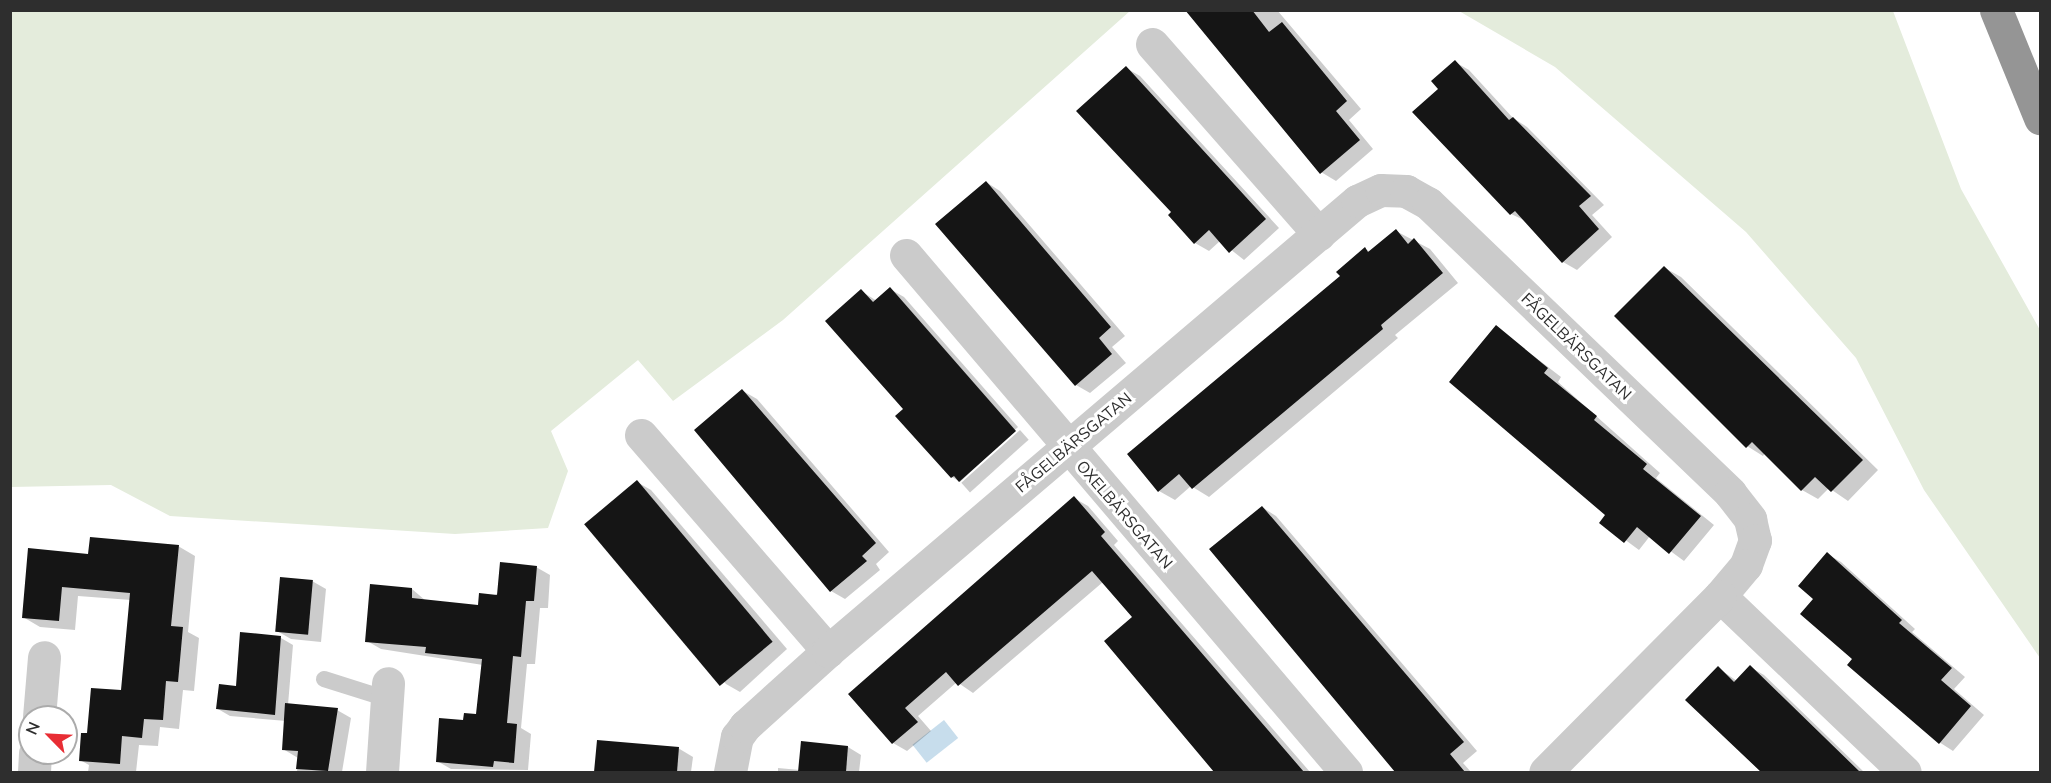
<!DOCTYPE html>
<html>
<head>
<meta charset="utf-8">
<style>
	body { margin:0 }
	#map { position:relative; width:2051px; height:783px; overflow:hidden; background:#fff; font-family:"Nunito Sans",sans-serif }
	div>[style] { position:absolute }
	.green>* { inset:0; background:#e4ecdc }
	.water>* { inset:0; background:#c7ddec; transform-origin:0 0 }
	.shadow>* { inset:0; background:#0003; transform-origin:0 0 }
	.building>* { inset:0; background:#151515; transform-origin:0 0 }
	.lane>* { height:16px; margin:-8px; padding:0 8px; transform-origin:8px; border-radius:8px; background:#cbcbcb }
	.street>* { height:33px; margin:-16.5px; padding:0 16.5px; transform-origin:16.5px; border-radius:16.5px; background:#cbcbcb }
	.highway>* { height:33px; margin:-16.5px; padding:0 16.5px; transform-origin:16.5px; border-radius:16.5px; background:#959595 }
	span { translate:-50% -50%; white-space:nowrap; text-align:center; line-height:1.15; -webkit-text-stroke:6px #fff; paint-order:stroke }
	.street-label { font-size:16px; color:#2e2e2e }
	.frame { position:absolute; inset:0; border:12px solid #2e2e2e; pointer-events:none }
	.north { position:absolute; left:18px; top:705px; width:60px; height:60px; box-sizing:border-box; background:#fff; border:2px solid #ababab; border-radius:50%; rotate:294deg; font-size:16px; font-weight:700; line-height:24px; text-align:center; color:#2e2e2e }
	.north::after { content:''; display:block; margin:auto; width:21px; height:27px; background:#e82d34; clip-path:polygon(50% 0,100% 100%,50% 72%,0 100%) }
</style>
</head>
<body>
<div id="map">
	<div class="green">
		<i style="clip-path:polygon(10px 11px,11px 10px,1130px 11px,783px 320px,673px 401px,638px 360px,551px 431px,568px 471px,548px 528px,455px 534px,170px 516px,111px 485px,11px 487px)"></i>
		<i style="clip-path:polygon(1459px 11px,1893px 11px,1961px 189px,2040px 330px,2040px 658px,1924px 490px,1856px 358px,1746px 232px,1555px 67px)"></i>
	</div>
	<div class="water">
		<i style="left:944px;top:720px;width:23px;height:40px;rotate:52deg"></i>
	</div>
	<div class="shadow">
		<i style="clip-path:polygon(1193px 10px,1277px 10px,1361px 109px,1349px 120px,1373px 149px,1336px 181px,1321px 172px)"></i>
		<i style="clip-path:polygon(1455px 62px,1469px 70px,1513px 118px,1527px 127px,1604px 205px,1592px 215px,1612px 237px,1577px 270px,1563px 262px,1526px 221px,1511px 214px,1440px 89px)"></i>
		<i style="clip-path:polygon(1126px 68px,1140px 76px,1279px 228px,1244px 260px,1220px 241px,1209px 251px,1195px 243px)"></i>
		<i style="clip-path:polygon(986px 182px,1000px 191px,1125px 336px,1112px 347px,1126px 363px,1090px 393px,1076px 385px)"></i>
		<i style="clip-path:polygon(1396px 231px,1430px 249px,1458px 283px,1395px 335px,1398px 338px,1209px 497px,1191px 486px,1175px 500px,1159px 491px,1365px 249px,1371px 252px)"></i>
		<i style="clip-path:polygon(1665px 268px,1681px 277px,1878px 470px,1848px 501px,1829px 488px,1818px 499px,1802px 490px,1765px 453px,1763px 456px,1747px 446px)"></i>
		<i style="clip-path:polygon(890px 289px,904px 297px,1018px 427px,960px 482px,952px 477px,905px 409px,861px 291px,877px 301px)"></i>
		<i style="clip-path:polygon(1496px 327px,1561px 377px,1558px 382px,1660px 473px,1656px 478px,1714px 525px,1684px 561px,1650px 536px,1639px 550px,1601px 522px,1607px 515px)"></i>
		<i style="clip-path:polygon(743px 391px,757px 399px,889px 552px,876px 564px,880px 570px,845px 599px,831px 591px,696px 430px)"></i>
		<i style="left:1020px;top:430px;width:13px;height:79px;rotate:48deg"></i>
		<i style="clip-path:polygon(637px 482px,651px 490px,787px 649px,740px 692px,726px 684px,588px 527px)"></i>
		<i style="clip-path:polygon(1074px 498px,1088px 506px,1118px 541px,1114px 545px,1310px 772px,1217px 772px,1106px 642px,1134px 617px,1103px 582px,973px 693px,957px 682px,918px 716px,931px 731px,907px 751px,893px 743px,850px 694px)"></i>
		<i style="clip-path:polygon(1262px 507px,1276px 516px,1477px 751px,1463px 763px,1471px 772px,1396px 772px,1211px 550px)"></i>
		<i style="clip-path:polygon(178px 546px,195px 556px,188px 632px,199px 638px,194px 691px,183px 690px,179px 729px,160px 727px,158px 746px,139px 745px,136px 772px,88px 772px,89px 765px,80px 760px,88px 735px,122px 692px,131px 600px,78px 596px,75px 630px,40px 627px,23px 617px,90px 555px)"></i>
		<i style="clip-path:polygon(1827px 554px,1841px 562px,1915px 629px,1912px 632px,1965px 677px,1954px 689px,1984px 715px,1953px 751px,1939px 742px,1854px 659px,1816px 599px)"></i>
		<i style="clip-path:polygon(536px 567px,550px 575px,548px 608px,540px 608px,535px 664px,527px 664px,521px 728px,531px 734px,528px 770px,451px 769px,437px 761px,464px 722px,477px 716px,483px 665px,381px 649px,367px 641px,412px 589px,426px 601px,479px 606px)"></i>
		<i style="clip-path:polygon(312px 581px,326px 589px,321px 642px,291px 639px,277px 631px)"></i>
		<i style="clip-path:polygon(241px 634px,281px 638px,293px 645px,288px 705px,337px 710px,351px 718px,342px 772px,297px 772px,298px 758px,283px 749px,286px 721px,230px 716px,218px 709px,237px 687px)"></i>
		<i style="clip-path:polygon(1750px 667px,1764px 675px,1864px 772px,1761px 772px,1687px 700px,1718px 668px,1737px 681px)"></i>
		<i style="clip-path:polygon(599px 741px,678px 748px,693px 757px,691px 772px,596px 772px)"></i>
		<i style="clip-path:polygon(848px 747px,861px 755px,859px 772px,778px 772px,778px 768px,800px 770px)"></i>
	</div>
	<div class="building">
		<i style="clip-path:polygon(1185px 10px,1252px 10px,1269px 32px,1282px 22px,1347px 101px,1336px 111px,1360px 140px,1320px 174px)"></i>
		<i style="clip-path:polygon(1455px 60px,1509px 120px,1513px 117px,1591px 196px,1579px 206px,1599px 229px,1562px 263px,1515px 211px,1510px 215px,1412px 112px,1438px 89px,1431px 81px)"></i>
		<i style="clip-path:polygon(1126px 66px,1266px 219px,1229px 253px,1209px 230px,1194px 244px,1168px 215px,1171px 212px,1076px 111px)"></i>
		<i style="clip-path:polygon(986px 181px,1111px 327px,1099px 338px,1112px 354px,1075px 386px,935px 224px)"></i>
		<i style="clip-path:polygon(1396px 229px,1408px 244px,1414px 238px,1443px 273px,1381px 325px,1383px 329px,1192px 489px,1179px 474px,1158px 492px,1127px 454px,1340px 276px,1336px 272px,1365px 247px,1368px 252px)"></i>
		<i style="clip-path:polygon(1664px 266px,1863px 460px,1831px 492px,1815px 477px,1801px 491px,1752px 442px,1746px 448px,1614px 316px)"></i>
		<i style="clip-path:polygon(890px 287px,1016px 431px,959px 482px,954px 476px,951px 478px,895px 416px,903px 409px,825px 321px,861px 289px,873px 302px)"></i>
		<i style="clip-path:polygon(1496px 325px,1548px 368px,1544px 373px,1597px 416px,1594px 420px,1647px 464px,1643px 469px,1701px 516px,1669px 554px,1637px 527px,1624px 543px,1599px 523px,1605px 515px,1449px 382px)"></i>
		<i style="clip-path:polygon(742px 389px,876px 543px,862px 556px,867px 561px,830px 592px,694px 430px)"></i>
		<i style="left:637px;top:480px;width:211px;height:69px;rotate:50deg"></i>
		<i style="clip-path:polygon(1074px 496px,1105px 532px,1101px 536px,1304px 772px,1214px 772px,1104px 641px,1132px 617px,1092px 571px,958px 686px,946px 672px,905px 708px,918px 722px,892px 744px,848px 694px)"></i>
		<i style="clip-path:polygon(1262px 506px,1464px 742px,1450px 754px,1465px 772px,1395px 772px,1209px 549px)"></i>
		<i style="clip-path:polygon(90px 537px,179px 545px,171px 626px,183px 627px,178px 682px,166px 681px,163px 720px,144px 719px,142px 738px,122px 736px,120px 764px,79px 761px,81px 733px,87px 733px,91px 688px,121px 690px,130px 593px,62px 587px,59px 621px,22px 618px,28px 548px,88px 554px)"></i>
		<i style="clip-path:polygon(1827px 552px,1902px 620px,1899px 623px,1952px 668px,1941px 680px,1971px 706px,1939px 744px,1847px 665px,1852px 659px,1800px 614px,1813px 599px,1798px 586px)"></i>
		<i style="clip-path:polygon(500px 562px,537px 566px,534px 601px,526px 601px,521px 657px,513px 656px,507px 723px,517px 724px,514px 763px,494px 761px,493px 767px,436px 762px,439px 718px,463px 720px,464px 713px,476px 714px,482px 659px,425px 653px,426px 647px,365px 642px,370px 584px,412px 588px,412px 598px,478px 605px,479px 593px,497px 595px)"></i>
		<i style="left:280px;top:577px;width:33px;height:55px;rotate:5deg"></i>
		<i style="clip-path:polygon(240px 632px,281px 636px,275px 715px,216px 709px,219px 684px,236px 686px)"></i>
		<i style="clip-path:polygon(1750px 665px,1786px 700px,1860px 772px,1761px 772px,1685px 700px,1718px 666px,1734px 682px)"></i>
		<i style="clip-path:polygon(285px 703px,338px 708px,328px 771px,296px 769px,298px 751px,282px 750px)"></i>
		<i style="clip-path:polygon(597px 740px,679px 747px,677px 772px,594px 772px)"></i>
		<i style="clip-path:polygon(801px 741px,848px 746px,846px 772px,798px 772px)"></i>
	</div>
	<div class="lane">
		<i style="left:324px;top:679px;width:66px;rotate:17.6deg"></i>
	</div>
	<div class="street">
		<i style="left:1152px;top:44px;width:253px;rotate:48.7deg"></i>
		<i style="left:906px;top:255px;width:679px;rotate:49.6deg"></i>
		<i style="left:641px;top:435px;width:286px;rotate:49.1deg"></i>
		<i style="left:1720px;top:596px;width:255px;rotate:43.6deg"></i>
		<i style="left:39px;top:717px;width:60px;rotate:-85.2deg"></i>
		<i style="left:34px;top:772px;width:19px;rotate:-87deg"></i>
		<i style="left:382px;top:772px;width:89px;rotate:-86.1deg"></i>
		<i style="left:730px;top:772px;width:36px;rotate:-79deg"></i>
		<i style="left:737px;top:737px;width:14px;rotate:-54deg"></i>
		<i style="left:745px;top:726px;width:112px;rotate:-42.1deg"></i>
		<i style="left:828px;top:651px;width:695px;rotate:-40.39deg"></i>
		<i style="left:1357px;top:201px;width:26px;rotate:-25deg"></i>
		<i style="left:1381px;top:190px;width:25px;rotate:2deg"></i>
		<i style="left:1406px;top:191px;width:25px;rotate:29deg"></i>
		<i style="left:1428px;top:203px;width:419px;rotate:43.8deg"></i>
		<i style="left:1730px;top:493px;width:33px;rotate:52deg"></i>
		<i style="left:1750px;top:519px;width:22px;rotate:77deg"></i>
		<i style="left:1755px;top:540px;width:27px;rotate:110deg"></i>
		<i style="left:1746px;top:565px;width:40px;rotate:130deg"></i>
		<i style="left:1720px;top:596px;width:248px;rotate:134.8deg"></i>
	</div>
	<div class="highway">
		<i style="left:1996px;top:10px;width:117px;rotate:67.8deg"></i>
	</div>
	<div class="street-label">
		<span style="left:1576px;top:347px;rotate:44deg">FÅGELBÄRSGATAN</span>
		<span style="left:1074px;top:443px;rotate:-40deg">FÅGELBÄRSGATAN</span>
		<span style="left:1124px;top:515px;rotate:49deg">OXELBÄRSGATAN</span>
	</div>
	<div class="frame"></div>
	<div class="north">N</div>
</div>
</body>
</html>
